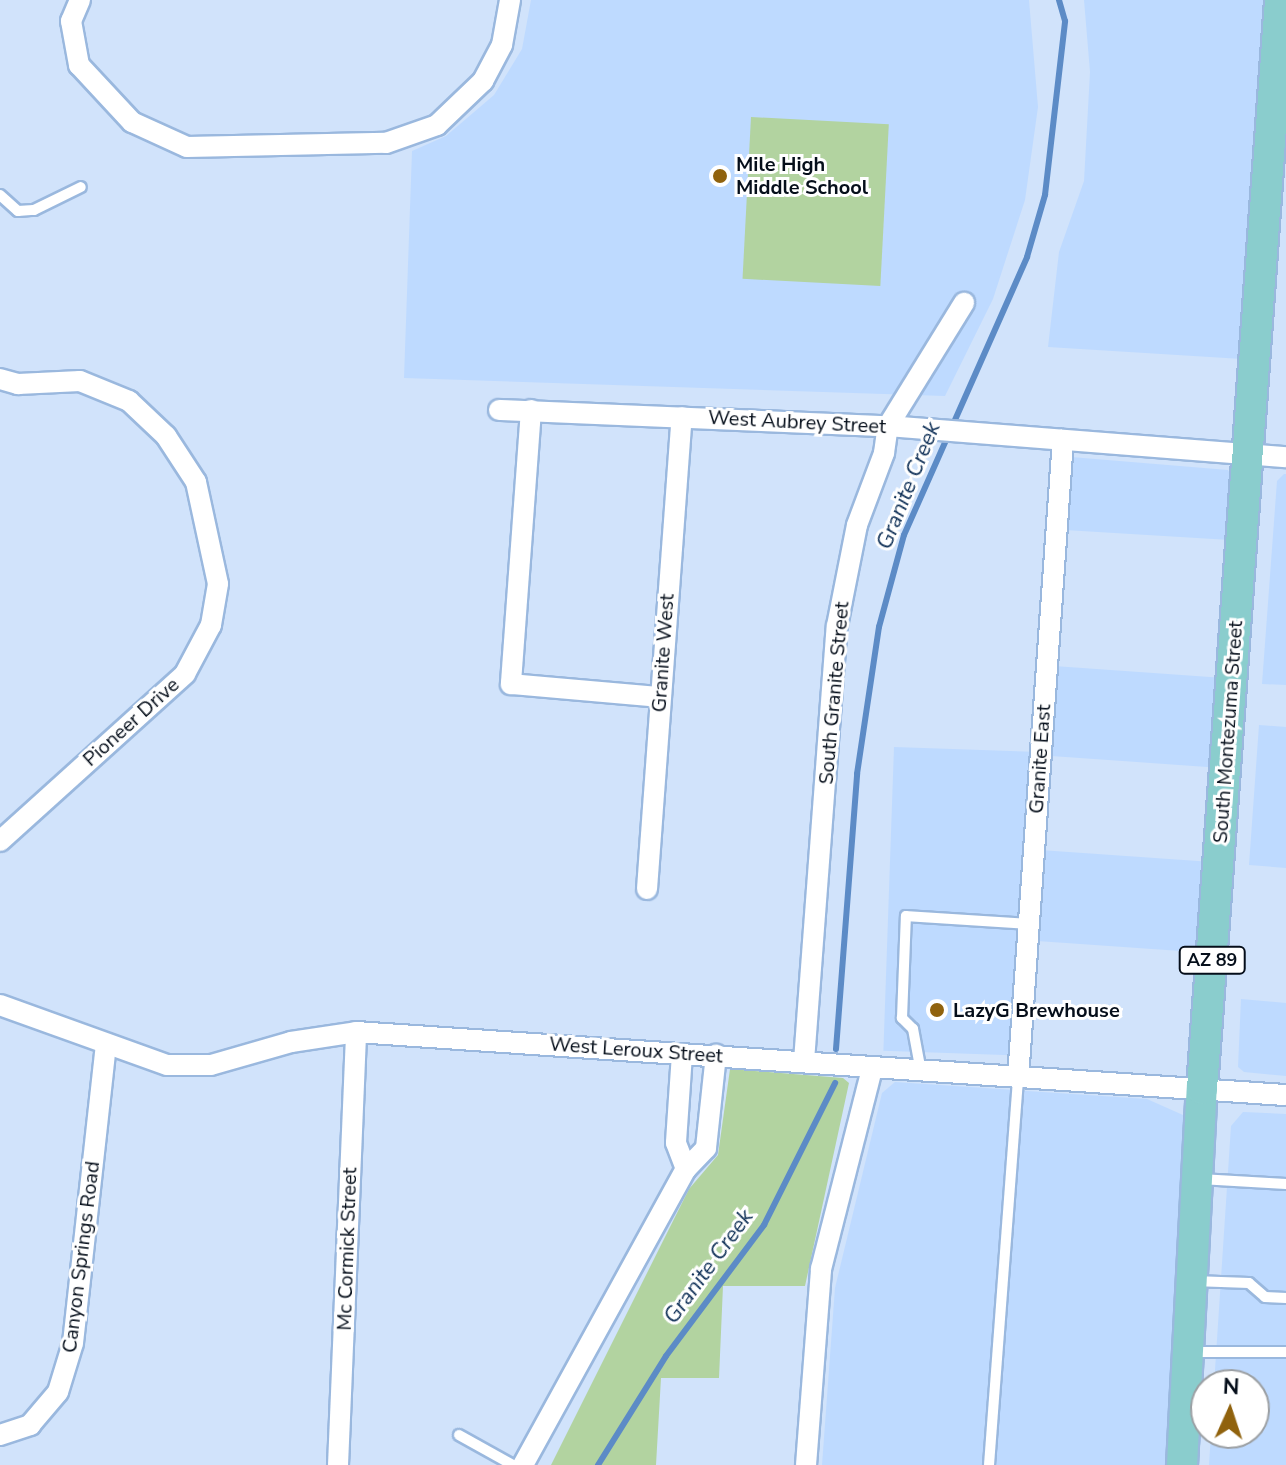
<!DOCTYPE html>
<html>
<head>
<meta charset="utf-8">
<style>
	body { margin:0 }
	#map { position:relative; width:1286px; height:1465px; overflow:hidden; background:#d1e3fb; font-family:"Nunito Sans",sans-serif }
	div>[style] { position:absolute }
	.built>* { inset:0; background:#bedaff; transform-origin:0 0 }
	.green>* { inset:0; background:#b2d3a0; transform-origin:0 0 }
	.stream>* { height:6px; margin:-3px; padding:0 3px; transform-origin:3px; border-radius:3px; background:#5c8bc6 }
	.roads { filter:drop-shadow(2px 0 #9ab8de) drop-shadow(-2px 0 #9ab8de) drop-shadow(0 2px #9ab8de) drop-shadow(0 -2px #9ab8de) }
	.lane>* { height:10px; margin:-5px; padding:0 5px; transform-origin:5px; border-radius:5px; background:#fff }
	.street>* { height:20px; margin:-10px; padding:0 10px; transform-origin:10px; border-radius:10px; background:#fff }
	.primary>* { height:30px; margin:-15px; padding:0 15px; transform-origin:15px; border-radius:15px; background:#8acdcd }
	.dots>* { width:22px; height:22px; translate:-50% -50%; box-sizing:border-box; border:4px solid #fff; border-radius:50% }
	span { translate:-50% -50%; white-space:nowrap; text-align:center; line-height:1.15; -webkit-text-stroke:6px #fff; paint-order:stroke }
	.shield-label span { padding:2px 6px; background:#fff; border:2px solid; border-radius:6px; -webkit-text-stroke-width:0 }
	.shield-label { font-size:18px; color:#050e1a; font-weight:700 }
	.poi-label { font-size:20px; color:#050e1a; font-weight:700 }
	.left { translate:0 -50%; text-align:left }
	.street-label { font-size:20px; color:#050e1a }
	.water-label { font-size:22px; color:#0e2f56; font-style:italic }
	.north { position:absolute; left:1190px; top:1369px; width:80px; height:80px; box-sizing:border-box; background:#fff; border:2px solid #9b9fa3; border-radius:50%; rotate:3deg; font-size:22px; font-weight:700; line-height:32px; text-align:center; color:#050e1a }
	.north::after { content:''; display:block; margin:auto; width:28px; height:36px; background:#90620d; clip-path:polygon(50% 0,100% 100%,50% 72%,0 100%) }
</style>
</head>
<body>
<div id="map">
	<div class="built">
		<i style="clip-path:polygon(531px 0,1029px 0,1038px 107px,1025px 200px,993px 299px,945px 396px,404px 378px,412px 151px,446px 136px,494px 95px,522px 49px)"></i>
		<i style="clip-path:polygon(1084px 0,1267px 0,1242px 359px,1048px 347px,1059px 252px,1084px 181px,1090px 72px)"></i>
		<i style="clip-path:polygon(1071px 457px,1228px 470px,1233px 479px,1230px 540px,1065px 530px)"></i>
		<i style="clip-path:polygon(1284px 474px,1286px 474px,1286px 685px,1262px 684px,1277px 481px)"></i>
		<i style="left:1054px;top:666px;width:167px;height:90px;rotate:4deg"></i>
		<i style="clip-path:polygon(1259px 725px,1286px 727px,1286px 868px,1249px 865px)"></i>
		<i style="left:894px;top:747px;width:138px;height:304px;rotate:2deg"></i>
		<i style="left:1040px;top:850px;width:169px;height:91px;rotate:4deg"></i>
		<i style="clip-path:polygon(1241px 999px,1286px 1003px,1286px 1076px,1244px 1072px,1238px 1067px)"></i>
		<i style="clip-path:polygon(895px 1082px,1147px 1099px,1183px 1115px,1187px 1123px,1165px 1465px,822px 1465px,835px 1288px,882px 1093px)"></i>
		<i style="clip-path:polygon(1243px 1112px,1286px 1114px,1286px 1465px,1209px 1465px,1211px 1433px,1254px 1433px,1254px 1385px,1214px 1385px,1231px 1126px)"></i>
	</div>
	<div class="green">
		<i style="left:751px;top:117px;width:138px;height:162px;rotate:3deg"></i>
		<i style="clip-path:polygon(730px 1069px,843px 1078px,849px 1083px,805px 1286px,723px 1286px,719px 1378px,661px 1378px,656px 1465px,551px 1465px,689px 1189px,718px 1155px)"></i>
	</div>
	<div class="stream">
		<i style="left:836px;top:1049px;width:276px;rotate:-85.6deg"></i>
		<i style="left:857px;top:774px;width:149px;rotate:-81.5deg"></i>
		<i style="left:879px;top:627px;width:95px;rotate:-74.8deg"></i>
		<i style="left:904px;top:535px;width:304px;rotate:-66.1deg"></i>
		<i style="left:1027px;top:257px;width:65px;rotate:-73.8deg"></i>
		<i style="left:1045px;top:195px;width:175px;rotate:-83.4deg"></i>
		<i style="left:1065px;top:21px;width:22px;rotate:-106deg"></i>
		<i style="left:598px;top:1465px;width:128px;rotate:-58deg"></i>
		<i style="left:666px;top:1356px;width:164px;rotate:-53.2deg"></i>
		<i style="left:764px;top:1225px;width:159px;rotate:-63.4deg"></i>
	</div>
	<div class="roads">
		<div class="lane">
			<i style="left:0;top:195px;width:24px;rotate:42deg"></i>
			<i style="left:18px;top:211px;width:16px;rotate:-4deg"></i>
			<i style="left:34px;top:210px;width:52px;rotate:-26.1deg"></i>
			<i style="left:921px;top:1072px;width:44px;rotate:-100.5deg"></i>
			<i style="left:913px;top:1029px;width:16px;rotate:-135deg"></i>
			<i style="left:902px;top:1018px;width:102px;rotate:-87.8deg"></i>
			<i style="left:906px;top:916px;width:123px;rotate:3.7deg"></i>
			<i style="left:1200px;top:1179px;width:86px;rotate:3.3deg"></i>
			<i style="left:1193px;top:1281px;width:56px;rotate:2deg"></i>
			<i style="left:1249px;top:1283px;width:21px;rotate:41deg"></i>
			<i style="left:1265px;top:1297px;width:21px;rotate:3deg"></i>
			<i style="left:1190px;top:1352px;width:96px"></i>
			<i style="left:459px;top:1435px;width:62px;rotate:29.1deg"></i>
			<i style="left:989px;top:1465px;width:388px;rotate:-85.7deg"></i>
		</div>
		<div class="street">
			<i style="left:80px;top:0;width:23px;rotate:113deg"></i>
			<i style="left:71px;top:21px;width:45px;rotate:79.7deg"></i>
			<i style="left:79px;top:65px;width:78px;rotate:47.1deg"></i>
			<i style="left:132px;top:122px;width:60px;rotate:24.4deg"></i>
			<i style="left:187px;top:147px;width:199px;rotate:-1.2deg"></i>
			<i style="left:386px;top:143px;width:54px;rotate:-19.4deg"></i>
			<i style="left:437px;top:125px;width:64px;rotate:-43.7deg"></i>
			<i style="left:483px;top:81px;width:41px;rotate:-62.2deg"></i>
			<i style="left:502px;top:45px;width:46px;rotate:-79.9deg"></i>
			<i style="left:0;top:379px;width:19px;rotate:16deg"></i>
			<i style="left:18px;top:384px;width:62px;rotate:-2.8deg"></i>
			<i style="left:80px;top:381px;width:53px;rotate:22.2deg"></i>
			<i style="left:129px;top:401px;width:51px;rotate:43.4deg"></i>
			<i style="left:166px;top:436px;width:55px;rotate:56.9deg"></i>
			<i style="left:196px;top:482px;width:104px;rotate:77.8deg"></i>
			<i style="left:218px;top:584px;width:42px;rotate:99.7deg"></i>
			<i style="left:211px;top:625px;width:55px;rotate:118deg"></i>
			<i style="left:185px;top:674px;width:249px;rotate:137.9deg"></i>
			<i style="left:499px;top:410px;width:389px;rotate:2.4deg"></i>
			<i style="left:888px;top:426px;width:399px;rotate:4.5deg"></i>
			<i style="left:531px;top:410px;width:275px;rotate:94.2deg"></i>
			<i style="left:511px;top:684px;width:149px;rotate:5deg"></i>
			<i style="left:647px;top:889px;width:473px;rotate:-85.8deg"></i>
			<i style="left:0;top:1005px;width:177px;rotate:19.8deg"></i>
			<i style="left:167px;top:1065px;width:44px"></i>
			<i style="left:211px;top:1065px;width:83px;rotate:-16deg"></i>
			<i style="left:291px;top:1042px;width:66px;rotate:-8.7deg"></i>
			<i style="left:356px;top:1032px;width:932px;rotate:3.88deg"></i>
			<i style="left:682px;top:1054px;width:89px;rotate:93.9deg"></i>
			<i style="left:676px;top:1143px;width:28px;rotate:69deg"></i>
			<i style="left:804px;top:1061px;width:436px;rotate:-85.7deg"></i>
			<i style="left:837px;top:626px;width:103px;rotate:-78.8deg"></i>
			<i style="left:857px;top:525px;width:77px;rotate:-69.4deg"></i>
			<i style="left:884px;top:453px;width:27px;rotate:-82deg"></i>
			<i style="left:888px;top:426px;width:145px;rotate:-58.3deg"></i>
			<i style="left:1018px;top:1078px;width:640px;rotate:-85.97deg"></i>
			<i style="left:0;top:1435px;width:32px;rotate:-18deg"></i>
			<i style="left:30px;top:1425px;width:43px;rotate:-49.7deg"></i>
			<i style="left:58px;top:1392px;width:51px;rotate:-73deg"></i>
			<i style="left:73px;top:1343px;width:299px;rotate:-83.7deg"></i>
			<i style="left:338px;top:1465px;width:433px;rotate:-87.6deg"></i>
			<i style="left:523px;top:1465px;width:338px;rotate:-61.2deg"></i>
			<i style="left:686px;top:1169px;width:29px;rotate:-46deg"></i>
			<i style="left:706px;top:1148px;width:94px;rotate:-83.9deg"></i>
			<i style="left:806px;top:1465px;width:197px;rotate:-85.6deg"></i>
			<i style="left:821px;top:1269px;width:206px;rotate:-75.7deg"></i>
		</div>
		<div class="primary">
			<i style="left:1182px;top:1465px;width:377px;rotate:-87deg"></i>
			<i style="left:1202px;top:1089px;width:1092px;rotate:-85.9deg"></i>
		</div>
	</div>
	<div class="dots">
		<i style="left:720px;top:176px;background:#90620d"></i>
		<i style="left:937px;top:1010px;background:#90620d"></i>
	</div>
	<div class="shield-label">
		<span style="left:1212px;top:960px">AZ 89</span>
	</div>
	<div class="poi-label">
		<span class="left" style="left:736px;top:176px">Mile High<br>Middle School</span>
		<span class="left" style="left:953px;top:1010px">LazyG Brewhouse</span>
	</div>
	<div class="street-label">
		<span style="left:797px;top:422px;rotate:3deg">West Aubrey Street</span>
		<span style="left:663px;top:653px;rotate:-86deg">Granite West</span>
		<span style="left:834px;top:693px;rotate:-85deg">South Granite Street</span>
		<span style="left:131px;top:722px;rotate:-42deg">Pioneer Drive</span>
		<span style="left:1228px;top:732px;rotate:-86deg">South Montezuma Street</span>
		<span style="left:1040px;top:759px;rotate:-86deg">Granite East</span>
		<span style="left:636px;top:1050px;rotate:4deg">West Leroux Street</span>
		<span style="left:347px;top:1249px;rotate:-88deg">Mc Cormick Street</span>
		<span style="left:81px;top:1257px;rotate:-83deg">Canyon Springs Road</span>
	</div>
	<div class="water-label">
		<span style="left:909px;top:486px;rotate:-68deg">Granite Creek</span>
		<span style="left:709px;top:1267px;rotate:-54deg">Granite Creek</span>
	</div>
	<div class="north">N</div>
</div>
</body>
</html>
